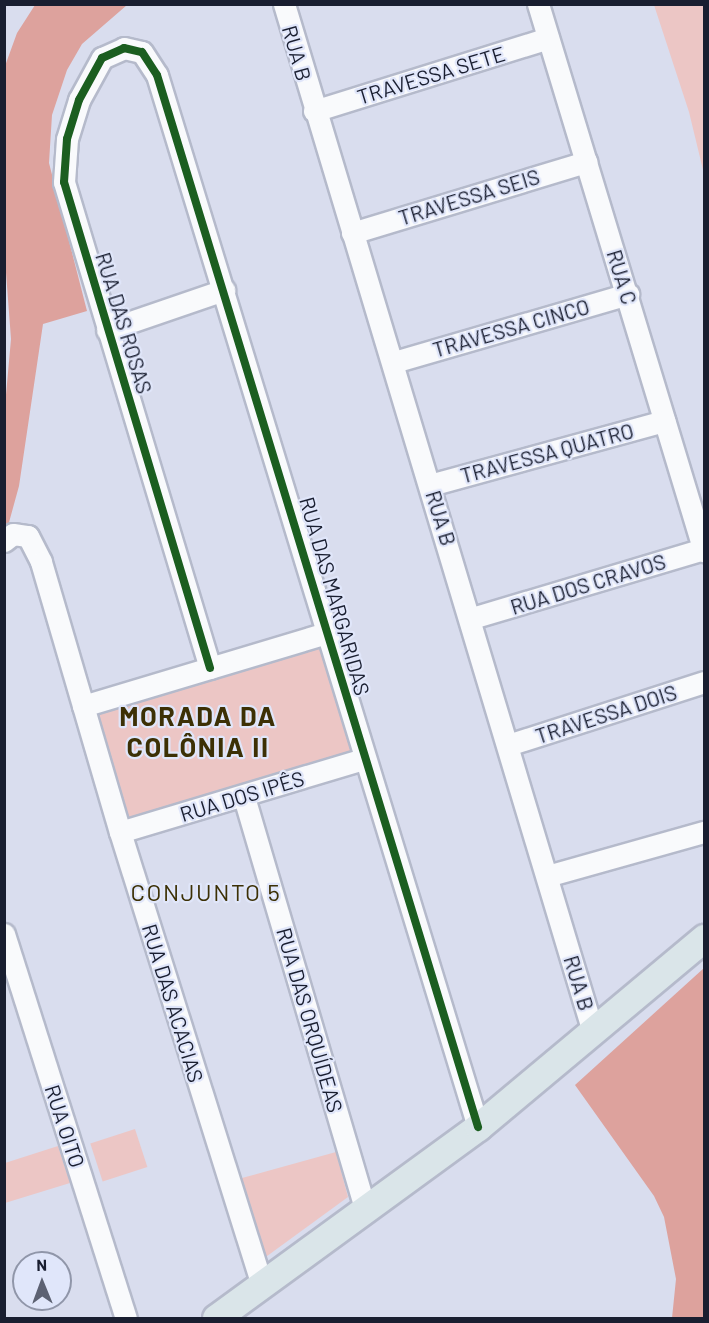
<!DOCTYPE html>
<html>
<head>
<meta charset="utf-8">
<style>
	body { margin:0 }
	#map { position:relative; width:709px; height:1323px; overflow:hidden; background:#d9ddee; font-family:Barlow,sans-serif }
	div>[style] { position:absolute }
	.green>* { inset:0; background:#ecc6c5; transform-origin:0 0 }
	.forest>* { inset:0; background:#dda29d }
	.roads { filter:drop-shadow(2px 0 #b5bacb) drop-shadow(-2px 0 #b5bacb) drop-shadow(0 2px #b5bacb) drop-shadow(0 -2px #b5bacb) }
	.minor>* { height:21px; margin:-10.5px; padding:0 10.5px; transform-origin:10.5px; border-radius:10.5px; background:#f9fafc }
	.major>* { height:27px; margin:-13.5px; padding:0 13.5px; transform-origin:13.5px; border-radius:13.5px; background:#dae5e9 }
	.cycleway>* { height:8px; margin:-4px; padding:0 4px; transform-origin:4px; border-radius:4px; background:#1b5e20 }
	span { translate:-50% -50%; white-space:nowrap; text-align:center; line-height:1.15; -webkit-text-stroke:4.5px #e0e6fa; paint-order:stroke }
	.street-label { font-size:21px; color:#191e30 }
	.quarter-label { font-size:24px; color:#3c3005; letter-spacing:1.5px }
	.district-label { font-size:27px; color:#3c3005; font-weight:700; letter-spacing:1.5px }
	.frame { position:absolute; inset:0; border:6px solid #191e30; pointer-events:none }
	.north { position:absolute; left:12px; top:1251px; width:60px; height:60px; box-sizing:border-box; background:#e0e6fa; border:2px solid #9096a9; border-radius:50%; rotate:359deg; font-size:16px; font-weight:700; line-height:24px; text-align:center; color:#191e30 }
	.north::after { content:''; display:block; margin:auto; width:21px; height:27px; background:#5c6172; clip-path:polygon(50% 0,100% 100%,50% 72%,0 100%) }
</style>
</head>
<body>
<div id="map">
	<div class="green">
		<i style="clip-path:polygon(654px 5px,704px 5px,704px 174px,689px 112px)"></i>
		<i style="left:320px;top:643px;width:115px;height:235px;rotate:73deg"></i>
		<i style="left:135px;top:1129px;width:40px;height:47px;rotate:72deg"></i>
		<i style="clip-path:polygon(58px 1146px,70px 1183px,5px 1203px,5px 1163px)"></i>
		<i style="clip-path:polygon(336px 1152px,348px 1197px,263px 1259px,242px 1178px)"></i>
	</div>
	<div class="forest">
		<i style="clip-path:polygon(35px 5px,127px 5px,82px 44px,67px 70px,52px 115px,49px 163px,87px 311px,43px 324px,19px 486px,5px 537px,4px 417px,11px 339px,4px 246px,5px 66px,17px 33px)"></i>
		<i style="clip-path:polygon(704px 968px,704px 1318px,672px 1318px,676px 1279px,664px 1217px,654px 1196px,575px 1085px)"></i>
	</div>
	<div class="roads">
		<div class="minor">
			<i style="left:284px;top:4px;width:1073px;rotate:73.27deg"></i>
			<i style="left:538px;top:4px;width:572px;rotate:73.12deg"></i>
			<i style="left:314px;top:111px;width:245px;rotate:-17.3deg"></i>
			<i style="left:352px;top:233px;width:245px;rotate:-16.9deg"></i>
			<i style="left:107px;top:330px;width:124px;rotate:-18.9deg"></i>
			<i style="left:394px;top:362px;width:244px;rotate:-16.2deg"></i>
			<i style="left:430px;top:485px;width:243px;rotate:-15.3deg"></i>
			<i style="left:4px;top:541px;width:11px;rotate:-38deg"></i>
			<i style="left:13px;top:534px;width:15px;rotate:8deg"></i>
			<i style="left:28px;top:536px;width:29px;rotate:63deg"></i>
			<i style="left:41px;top:562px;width:281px;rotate:73.7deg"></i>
			<i style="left:120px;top:832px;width:476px;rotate:72.6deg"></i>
			<i style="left:472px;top:618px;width:242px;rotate:-16.6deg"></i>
			<i style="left:210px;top:668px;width:507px;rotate:-106.72deg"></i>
			<i style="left:64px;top:182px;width:43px;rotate:-86deg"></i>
			<i style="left:67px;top:139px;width:41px;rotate:-72.9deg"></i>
			<i style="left:79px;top:100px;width:48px;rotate:-61.3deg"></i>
			<i style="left:102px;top:58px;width:24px;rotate:-24deg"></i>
			<i style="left:124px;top:48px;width:18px;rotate:13deg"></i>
			<i style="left:142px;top:52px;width:27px;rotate:57deg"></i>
			<i style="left:157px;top:75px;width:1100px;rotate:73.03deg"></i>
			<i style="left:83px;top:706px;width:257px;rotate:-16.7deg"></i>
			<i style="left:508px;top:745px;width:206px;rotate:-17.8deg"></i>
			<i style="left:244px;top:797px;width:429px;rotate:73.6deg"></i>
			<i style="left:120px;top:832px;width:255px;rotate:-16.7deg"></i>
			<i style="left:547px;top:876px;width:163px;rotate:-15.7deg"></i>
			<i style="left:4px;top:934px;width:403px;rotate:72.4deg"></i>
		</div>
		<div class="major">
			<i style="left:216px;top:1318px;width:324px;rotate:-36.1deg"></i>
			<i style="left:478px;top:1127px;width:295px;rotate:-39.9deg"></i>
		</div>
	</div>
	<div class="cycleway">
		<i style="left:210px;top:668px;width:507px;rotate:-106.72deg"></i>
		<i style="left:64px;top:182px;width:43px;rotate:-86deg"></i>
		<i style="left:67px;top:139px;width:41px;rotate:-72.9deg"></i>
		<i style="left:79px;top:100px;width:48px;rotate:-61.3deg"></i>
		<i style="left:102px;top:58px;width:24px;rotate:-24deg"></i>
		<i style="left:124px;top:48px;width:18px;rotate:13deg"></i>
		<i style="left:142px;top:52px;width:27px;rotate:57deg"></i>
		<i style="left:157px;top:75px;width:1100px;rotate:73.03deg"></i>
	</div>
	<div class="street-label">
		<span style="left:297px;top:53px;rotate:74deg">RUA B</span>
		<span style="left:431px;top:75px;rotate:-17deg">TRAVESSA SETE</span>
		<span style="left:469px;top:197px;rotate:-17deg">TRAVESSA SEIS</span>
		<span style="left:622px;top:277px;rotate:73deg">RUA C</span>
		<span style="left:124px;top:323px;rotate:73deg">RUA DAS ROSAS</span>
		<span style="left:511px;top:328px;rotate:-16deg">TRAVESSA CINCO</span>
		<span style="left:547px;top:453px;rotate:-15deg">TRAVESSA QUATRO</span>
		<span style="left:441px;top:518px;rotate:73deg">RUA B</span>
		<span style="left:588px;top:584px;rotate:-17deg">RUA DOS CRAVOS</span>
		<span style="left:335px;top:596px;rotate:74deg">RUA DAS MARGARIDAS</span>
		<span style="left:606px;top:714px;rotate:-18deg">TRAVESSA DOIS</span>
		<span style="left:242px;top:796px;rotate:-17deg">RUA DOS IPÊS</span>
		<span style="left:579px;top:983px;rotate:73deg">RUA B</span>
		<span style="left:173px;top:1003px;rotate:73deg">RUA DAS ACACIAS</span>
		<span style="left:310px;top:1020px;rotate:74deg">RUA DAS ORQUÍDEAS</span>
		<span style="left:65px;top:1126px;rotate:72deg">RUA OITO</span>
	</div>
	<div class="quarter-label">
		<span style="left:206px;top:892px">CONJUNTO 5</span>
	</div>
	<div class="district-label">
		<span style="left:198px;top:731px">MORADA DA<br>COLÔNIA II</span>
	</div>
	<div class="frame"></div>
	<div class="north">N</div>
</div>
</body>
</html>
